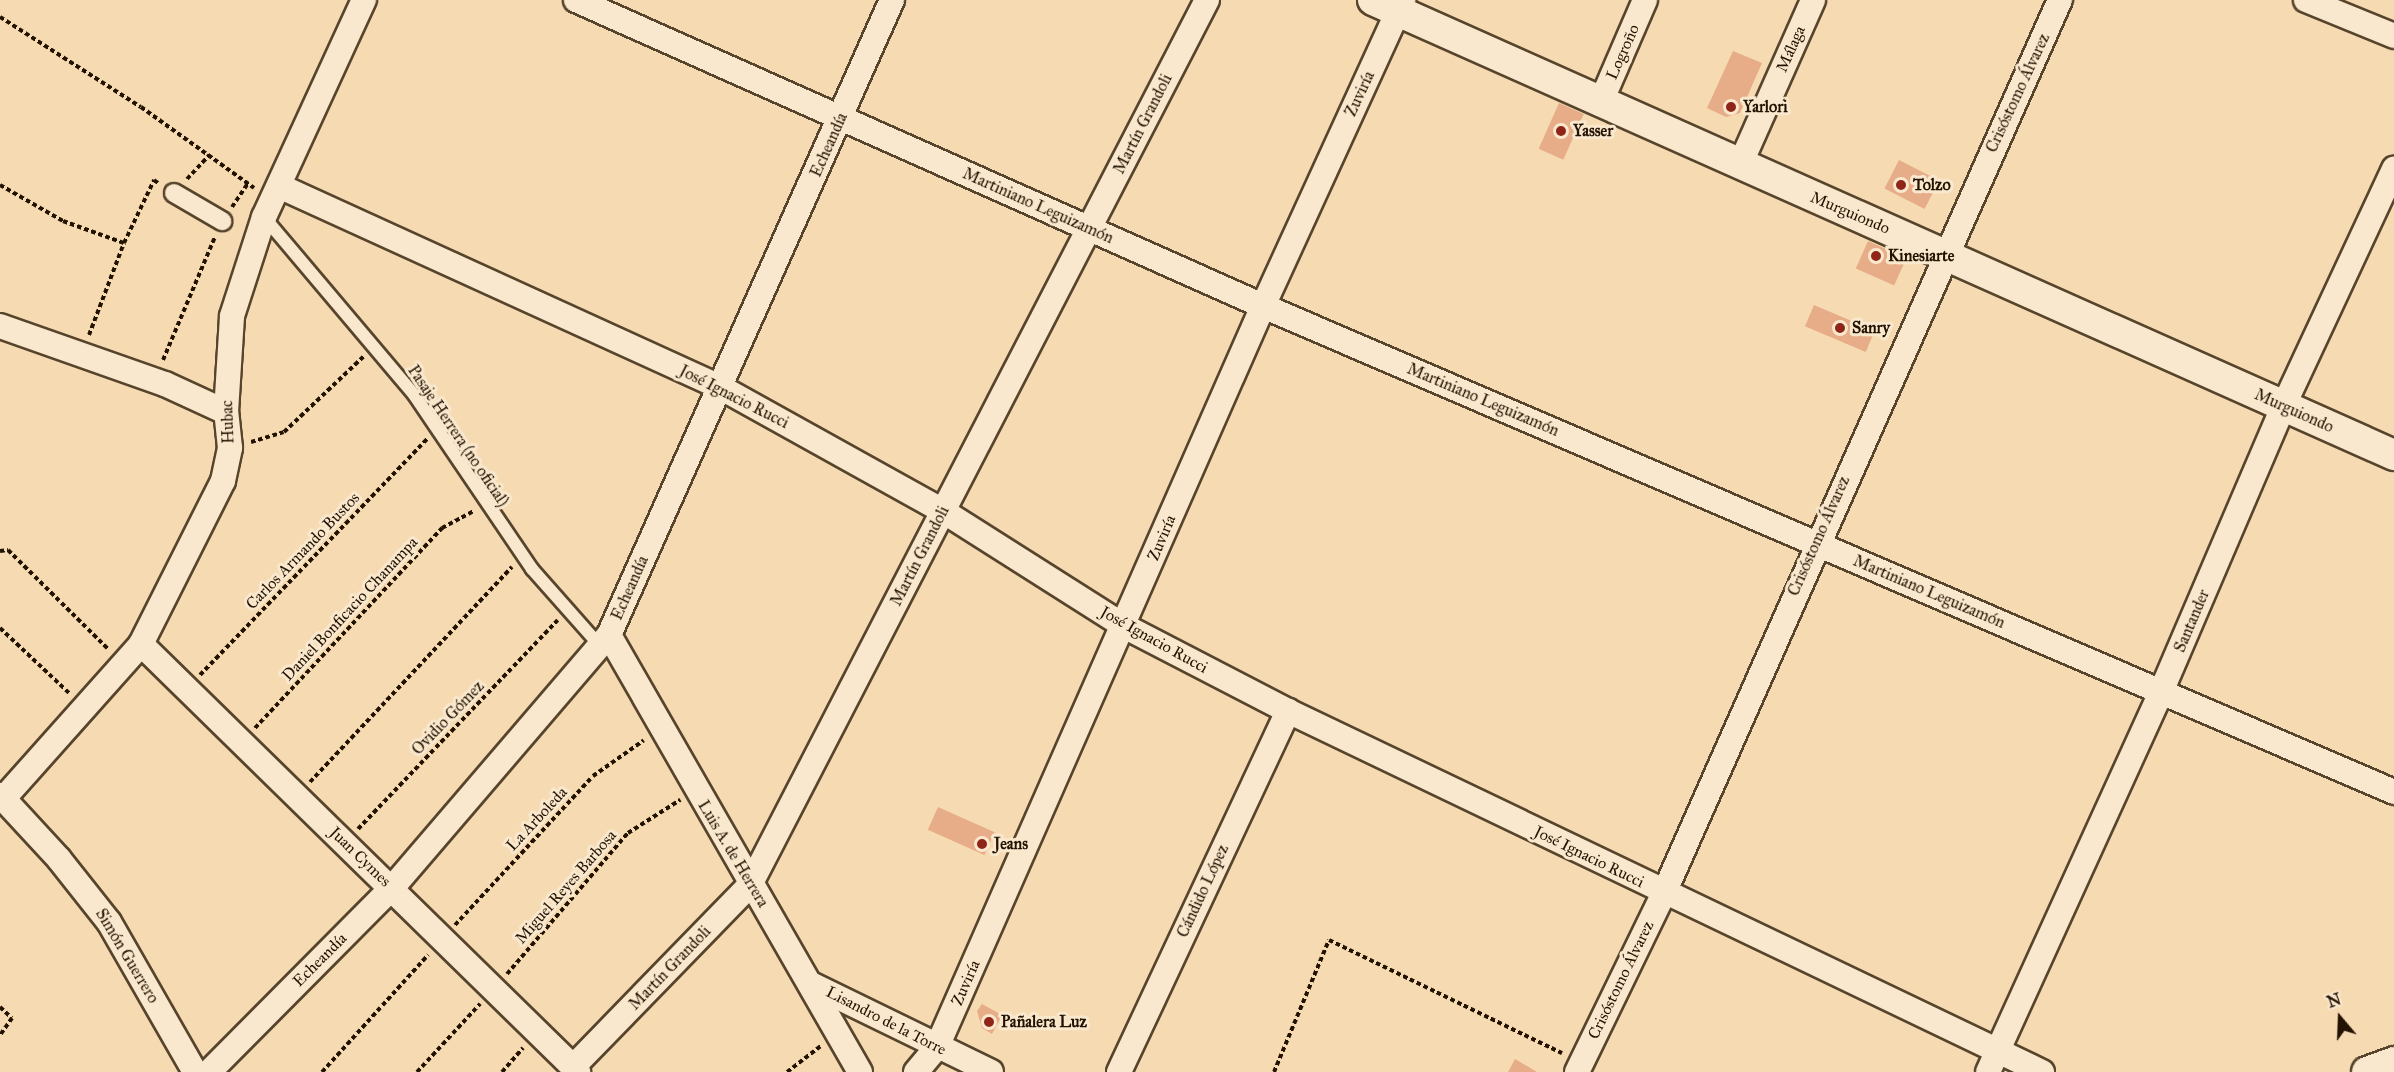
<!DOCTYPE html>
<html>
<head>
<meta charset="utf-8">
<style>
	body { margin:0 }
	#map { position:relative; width:2394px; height:1072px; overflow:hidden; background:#f6dbb2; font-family:"IM FELL Great Primer",serif }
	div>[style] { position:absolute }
	.building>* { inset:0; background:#e7ac88; transform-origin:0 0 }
	.path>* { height:4px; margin-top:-2px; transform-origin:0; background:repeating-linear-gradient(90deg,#221200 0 4.5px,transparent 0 7.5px) }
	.roads { filter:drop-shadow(2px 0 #57442c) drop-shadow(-2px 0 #57442c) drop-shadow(0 2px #57442c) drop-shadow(0 -2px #57442c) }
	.service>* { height:12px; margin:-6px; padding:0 6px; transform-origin:6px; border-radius:6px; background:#f9e8cd }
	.pedestrian>* { height:18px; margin:-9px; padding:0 9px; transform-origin:9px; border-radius:9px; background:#f9e8cd }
	.minor>* { height:24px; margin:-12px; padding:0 12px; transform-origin:12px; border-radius:12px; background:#f9e8cd }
	.tertiary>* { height:30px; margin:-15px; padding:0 15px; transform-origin:15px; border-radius:15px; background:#f9e8cd }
	.dots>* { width:16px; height:16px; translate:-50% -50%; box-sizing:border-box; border:3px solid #f9e8cd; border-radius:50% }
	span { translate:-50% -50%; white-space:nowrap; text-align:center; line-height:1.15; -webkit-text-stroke:6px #f9e8cd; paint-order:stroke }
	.street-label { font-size:16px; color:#221200 }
	.poi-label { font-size:16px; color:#221200; font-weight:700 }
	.left { translate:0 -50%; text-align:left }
	.north { position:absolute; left:2310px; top:988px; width:60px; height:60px; -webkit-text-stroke:4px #f9e8cd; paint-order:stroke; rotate:341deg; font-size:16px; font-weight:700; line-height:24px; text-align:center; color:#221200 }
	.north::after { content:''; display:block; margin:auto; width:21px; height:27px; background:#221200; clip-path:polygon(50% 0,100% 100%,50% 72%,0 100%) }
</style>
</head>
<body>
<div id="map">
	<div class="building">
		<i style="clip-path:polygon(1733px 51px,1762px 63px,1740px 113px,1726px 117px,1707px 108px)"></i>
		<i style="left:1559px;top:103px;width:27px;height:50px;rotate:24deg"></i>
		<i style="left:1899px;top:160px;width:45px;height:32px;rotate:27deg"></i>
		<i style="left:1868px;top:241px;width:42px;height:30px;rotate:24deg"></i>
		<i style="left:1814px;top:305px;width:66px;height:23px;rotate:23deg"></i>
		<i style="left:938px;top:807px;width:62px;height:25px;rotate:24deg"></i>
		<i style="clip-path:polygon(982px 1004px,1002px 1015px,992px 1034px,982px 1028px,977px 1011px)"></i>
		<i style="clip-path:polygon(1515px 1059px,1537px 1072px,1508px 1072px)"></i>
	</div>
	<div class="path">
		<i style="left:0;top:17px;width:167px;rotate:32.6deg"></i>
		<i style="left:141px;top:107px;width:139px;rotate:35.6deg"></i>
		<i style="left:187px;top:179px;width:33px;rotate:-47deg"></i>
		<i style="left:0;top:185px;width:73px;rotate:29.7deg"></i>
		<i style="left:63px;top:221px;width:65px;rotate:19.8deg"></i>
		<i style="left:232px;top:207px;width:29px;rotate:-56deg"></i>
		<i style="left:89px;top:335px;width:98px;rotate:-69.2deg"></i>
		<i style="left:124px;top:243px;width:70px;rotate:-64.5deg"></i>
		<i style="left:154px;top:180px;width:5px;rotate:37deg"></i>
		<i style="left:163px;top:360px;width:134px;rotate:-67.1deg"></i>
		<i style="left:251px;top:442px;width:34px;rotate:-17deg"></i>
		<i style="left:284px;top:432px;width:110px;rotate:-43.5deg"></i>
		<i style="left:0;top:551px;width:8px;rotate:-7deg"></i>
		<i style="left:8px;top:550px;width:141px;rotate:44.7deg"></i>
		<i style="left:0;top:628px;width:95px;rotate:43.3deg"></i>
		<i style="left:200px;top:675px;width:329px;rotate:-46.1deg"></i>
		<i style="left:255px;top:728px;width:274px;rotate:-46.9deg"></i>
		<i style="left:442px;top:528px;width:36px;rotate:-28deg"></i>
		<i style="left:310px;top:782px;width:295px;rotate:-46.8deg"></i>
		<i style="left:358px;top:829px;width:289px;rotate:-46.3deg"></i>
		<i style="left:455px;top:925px;width:203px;rotate:-47.2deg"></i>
		<i style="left:593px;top:776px;width:62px;rotate:-35.2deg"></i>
		<i style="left:507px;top:974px;width:186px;rotate:-49.4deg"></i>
		<i style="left:628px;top:833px;width:62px;rotate:-32.4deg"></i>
		<i style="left:0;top:1007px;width:16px;rotate:43deg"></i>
		<i style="left:12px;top:1018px;width:21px;rotate:125deg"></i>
		<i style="left:322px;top:1072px;width:158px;rotate:-47.8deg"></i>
		<i style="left:417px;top:1072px;width:93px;rotate:-47.2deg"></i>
		<i style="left:502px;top:1072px;width:32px;rotate:-49deg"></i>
		<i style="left:787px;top:1072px;width:44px;rotate:-37.6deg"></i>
		<i style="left:1274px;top:1072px;width:143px;rotate:-67.4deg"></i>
		<i style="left:1329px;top:940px;width:259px;rotate:25.9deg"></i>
	</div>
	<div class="roads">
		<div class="service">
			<i style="left:264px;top:217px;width:234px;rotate:49.8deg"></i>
			<i style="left:415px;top:396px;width:209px;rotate:55.9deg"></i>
			<i style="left:532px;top:569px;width:104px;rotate:48.5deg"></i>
		</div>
		<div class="pedestrian">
			<i style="left:174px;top:193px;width:56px;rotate:30.3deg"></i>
		</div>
		<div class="minor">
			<i style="left:576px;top:0;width:752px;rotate:24.01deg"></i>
			<i style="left:1263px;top:306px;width:1231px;rotate:23.25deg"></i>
			<i style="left:2306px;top:0;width:95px;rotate:22.2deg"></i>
			<i style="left:1600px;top:104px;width:113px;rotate:-66.6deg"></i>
			<i style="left:1740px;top:165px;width:180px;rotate:-66.1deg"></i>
			<i style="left:279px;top:186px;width:485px;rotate:24.5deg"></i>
			<i style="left:720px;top:387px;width:255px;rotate:29.1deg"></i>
			<i style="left:943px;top:511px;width:214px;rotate:32.4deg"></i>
			<i style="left:1124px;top:626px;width:185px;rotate:27.4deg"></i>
			<i style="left:1288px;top:711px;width:836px;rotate:25.58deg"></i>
			<i style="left:0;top:326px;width:175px;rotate:19.4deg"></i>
			<i style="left:165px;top:384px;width:67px;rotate:24.7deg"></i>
			<i style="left:609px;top:635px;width:504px;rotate:60.13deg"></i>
			<i style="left:141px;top:644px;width:612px;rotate:44.4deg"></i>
			<i style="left:0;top:795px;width:87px;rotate:47.3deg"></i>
			<i style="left:59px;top:859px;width:80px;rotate:51.6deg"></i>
			<i style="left:109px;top:922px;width:173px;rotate:60.2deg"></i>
			<i style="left:4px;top:798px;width:206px;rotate:-48.3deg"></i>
			<i style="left:141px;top:644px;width:182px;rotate:-63.3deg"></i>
			<i style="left:223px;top:481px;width:34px;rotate:-78deg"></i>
			<i style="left:230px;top:448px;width:36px;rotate:-96deg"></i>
			<i style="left:226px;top:412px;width:96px;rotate:-86.4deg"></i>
			<i style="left:232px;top:316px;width:104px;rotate:-72.1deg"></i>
			<i style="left:264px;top:217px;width:239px;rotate:-65.3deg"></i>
			<i style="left:813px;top:985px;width:198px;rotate:26deg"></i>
			<i style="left:573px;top:1067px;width:254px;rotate:-45.8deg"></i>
			<i style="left:750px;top:885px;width:996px;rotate:-62.69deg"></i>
			<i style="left:209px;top:1072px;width:260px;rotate:-45.2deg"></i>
			<i style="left:392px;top:888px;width:333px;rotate:-49.4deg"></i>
			<i style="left:609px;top:635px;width:695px;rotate:-65.98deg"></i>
			<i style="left:916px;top:1072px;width:33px;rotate:-50deg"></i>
			<i style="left:937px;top:1047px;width:810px;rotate:-66.25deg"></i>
			<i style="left:1263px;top:306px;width:337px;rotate:-65.4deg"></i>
			<i style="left:1119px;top:1072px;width:399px;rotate:-64.9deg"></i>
			<i style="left:1577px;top:1072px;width:199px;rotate:-64.1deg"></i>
			<i style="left:1664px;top:893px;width:977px;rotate:-66.09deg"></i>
			<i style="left:1988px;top:1072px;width:418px;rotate:-65.5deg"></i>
			<i style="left:2161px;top:692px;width:310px;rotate:-66.8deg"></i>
			<i style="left:2283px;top:407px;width:263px;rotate:-65deg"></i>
		</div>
		<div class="tertiary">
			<i style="left:1373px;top:0;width:1118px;rotate:24.02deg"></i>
			<i style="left:2367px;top:1072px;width:29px;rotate:-20deg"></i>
		</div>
	</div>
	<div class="dots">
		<i style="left:1731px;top:107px;background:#8f2418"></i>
		<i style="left:1561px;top:131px;background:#8f2418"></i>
		<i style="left:1901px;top:185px;background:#8f2418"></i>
		<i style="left:1876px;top:256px;background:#8f2418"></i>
		<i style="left:1840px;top:328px;background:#8f2418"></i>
		<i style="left:982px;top:844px;background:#8f2418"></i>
		<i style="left:989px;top:1022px;background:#8f2418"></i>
	</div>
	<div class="street-label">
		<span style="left:1791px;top:49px;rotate:-66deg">Málaga</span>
		<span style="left:1623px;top:52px;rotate:-66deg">Logroño</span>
		<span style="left:2018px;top:93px;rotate:-65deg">Crisóstomo Álvarez</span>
		<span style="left:1360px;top:94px;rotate:-65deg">Zuviría</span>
		<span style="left:1143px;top:124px;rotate:-63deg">Martín Grandoli</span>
		<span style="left:829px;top:145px;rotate:-66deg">Echeandía</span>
		<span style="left:1038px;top:206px;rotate:24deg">Martiniano Leguizamón</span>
		<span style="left:1850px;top:213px;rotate:23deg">Murguiondo</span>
		<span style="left:734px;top:397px;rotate:27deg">José Ignacio Rucci</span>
		<span style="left:1483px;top:400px;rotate:23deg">Martiniano Leguizamón</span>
		<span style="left:2294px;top:411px;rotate:24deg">Murguiondo</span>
		<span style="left:228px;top:422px;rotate:-92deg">Hubac</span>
		<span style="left:458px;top:436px;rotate:56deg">Pasaje Herrera (no oficial)</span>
		<span style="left:1819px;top:536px;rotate:-66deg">Crisóstomo Álvarez</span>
		<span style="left:1162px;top:538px;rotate:-67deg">Zuviría</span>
		<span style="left:303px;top:551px;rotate:-46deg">Carlos Armando Bustos</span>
		<span style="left:920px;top:556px;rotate:-63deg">Martín Grandoli</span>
		<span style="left:630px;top:588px;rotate:-66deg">Echeandía</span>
		<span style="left:1929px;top:592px;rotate:23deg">Martiniano Leguizamón</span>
		<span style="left:350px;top:609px;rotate:-47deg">Daniel Bonficacio Chanampa</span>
		<span style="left:2192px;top:621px;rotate:-67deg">Santander</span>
		<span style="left:1154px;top:640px;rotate:29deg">José Ignacio Rucci</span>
		<span style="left:448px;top:718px;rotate:-46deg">Ovidio Gómez</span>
		<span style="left:537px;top:819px;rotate:-47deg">La Arboleda</span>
		<span style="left:733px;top:854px;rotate:59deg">Luis A. de Herrera</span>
		<span style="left:360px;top:857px;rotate:44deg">Juan Cymes</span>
		<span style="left:1589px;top:857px;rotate:26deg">José Ignacio Rucci</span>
		<span style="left:566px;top:887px;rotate:-49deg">Miguel Reyes Barbosa</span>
		<span style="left:1203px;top:891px;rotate:-65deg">Cándido López</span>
		<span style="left:127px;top:956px;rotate:59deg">Simón Guerrero</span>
		<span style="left:320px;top:960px;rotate:-45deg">Echeandía</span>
		<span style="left:670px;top:968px;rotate:-46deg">Martín Grandoli</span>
		<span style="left:1621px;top:980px;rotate:-64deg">Crisóstomo Álvarez</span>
		<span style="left:966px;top:983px;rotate:-66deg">Zuviría</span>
		<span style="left:886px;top:1021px;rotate:27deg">Lisandro de la Torre</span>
	</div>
	<div class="poi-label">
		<span class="left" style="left:1743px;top:107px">Yarlori</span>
		<span class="left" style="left:1573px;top:131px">Yasser</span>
		<span class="left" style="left:1913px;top:185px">Tolzo</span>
		<span class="left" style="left:1888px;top:256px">Kinesiarte</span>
		<span class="left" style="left:1852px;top:328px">Sanry</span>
		<span class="left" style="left:994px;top:844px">Jeans</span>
		<span class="left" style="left:1001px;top:1022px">Pañalera Luz</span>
	</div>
	<div class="north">N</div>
</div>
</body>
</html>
